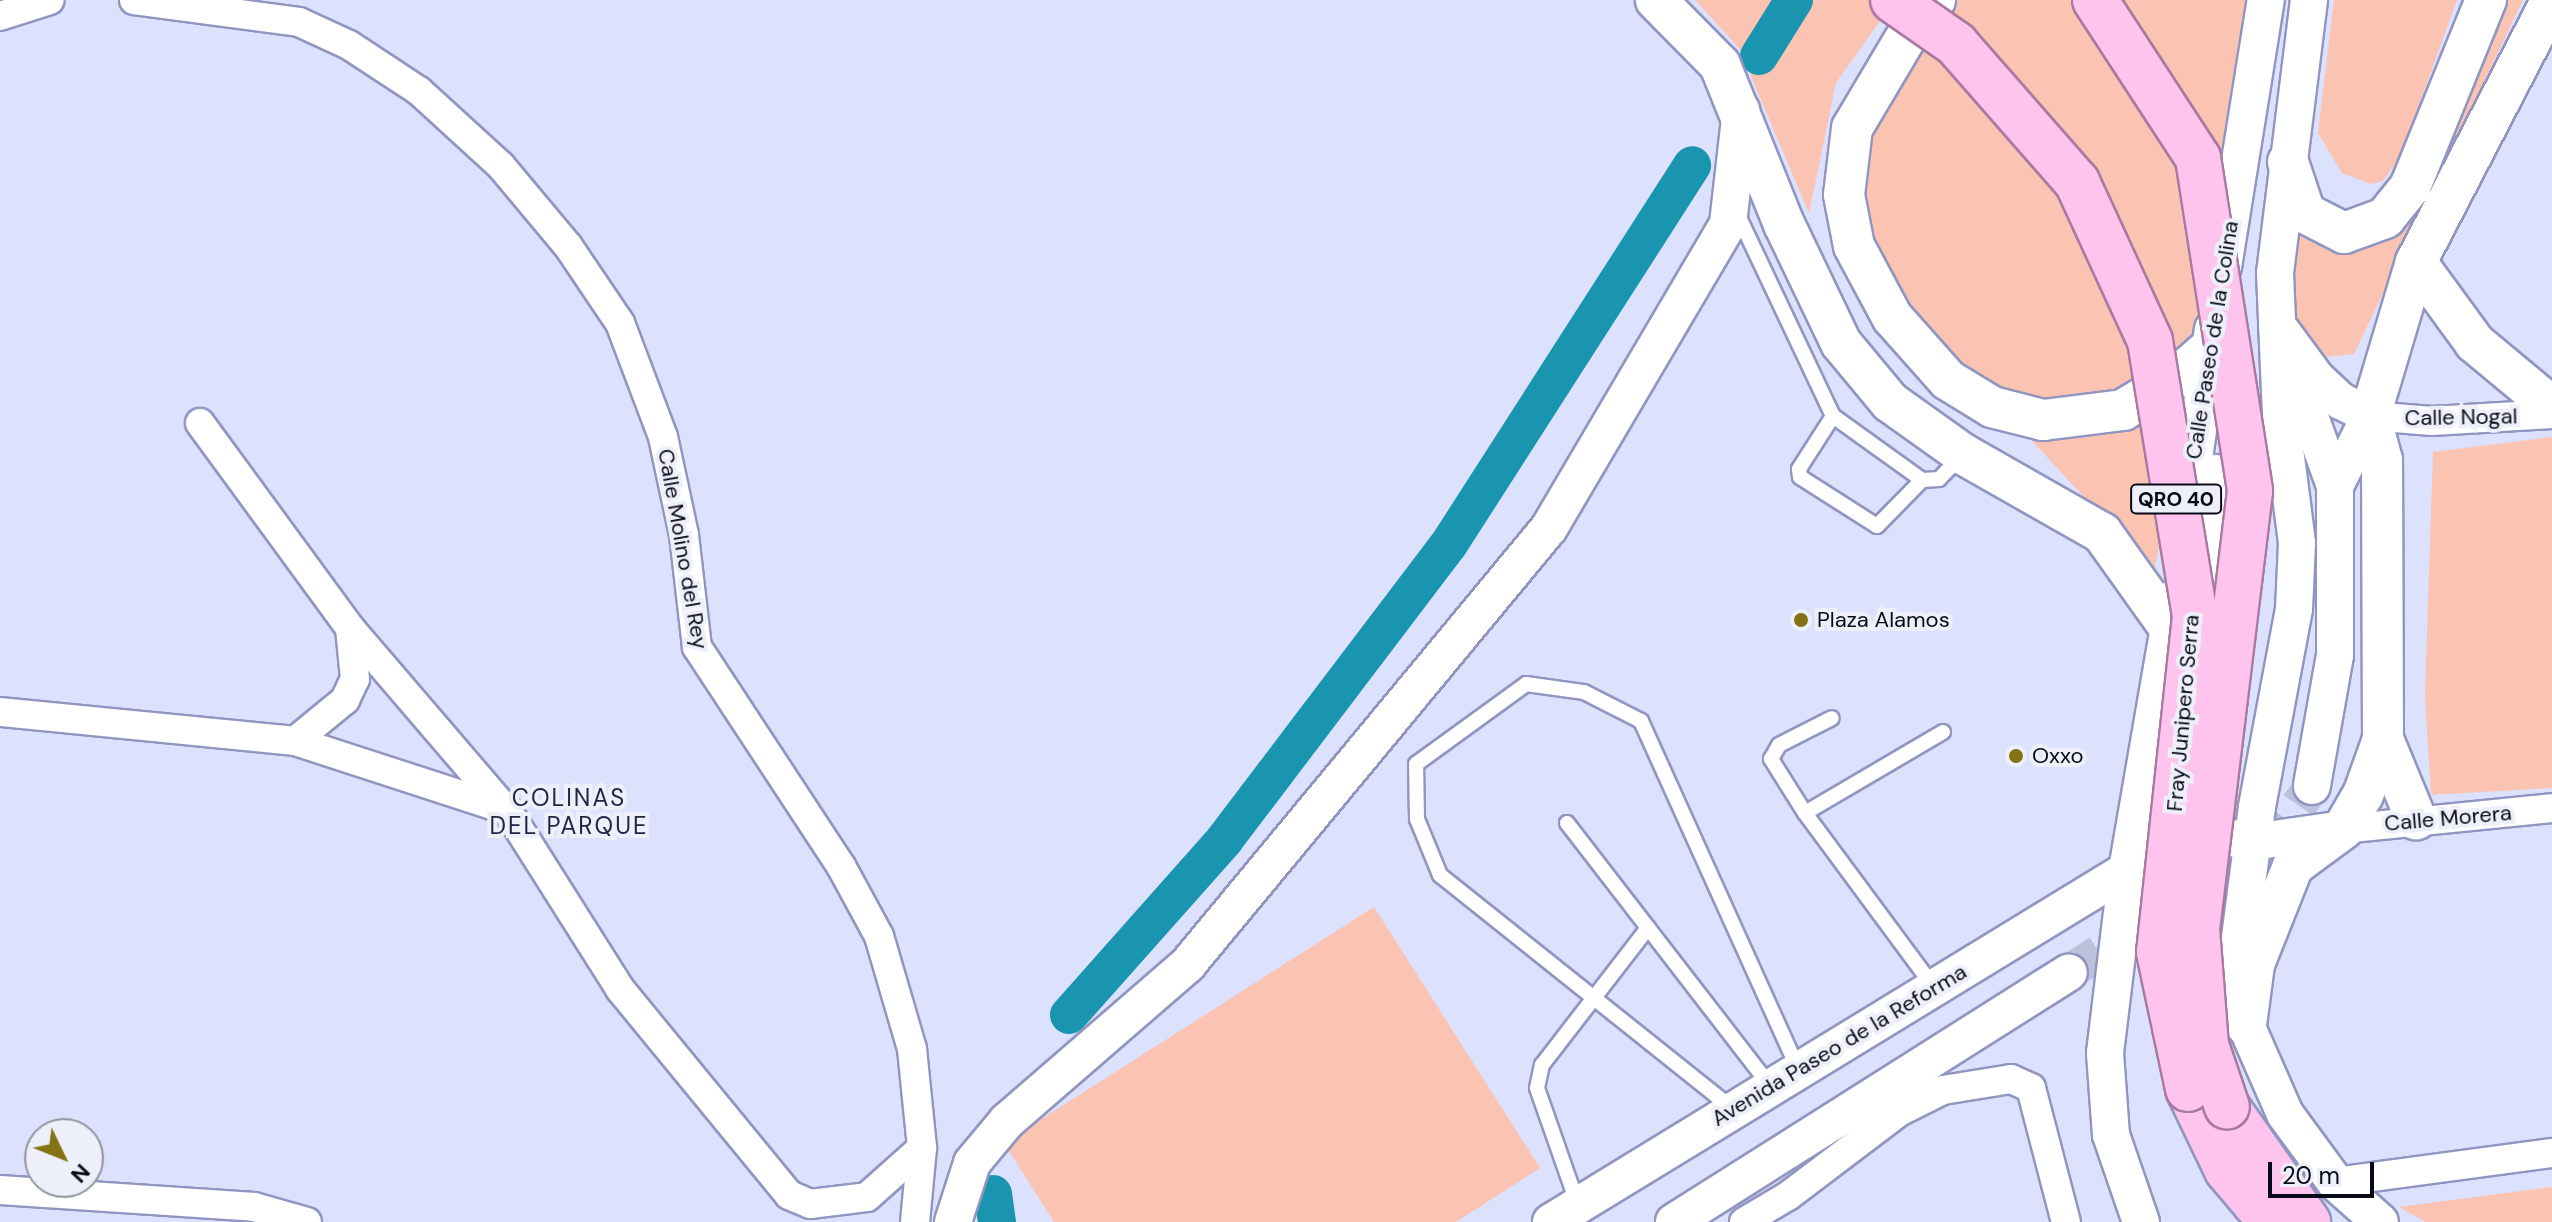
<!DOCTYPE html>
<html>
<head>
<meta charset="utf-8">
<style>
	body { margin:0 }
	#map { position:relative; width:2552px; height:1222px; overflow:hidden; background:#dce1fd; font-family:"DM Sans",sans-serif }
	div>[style] { position:absolute }
	.green>* { inset:0; background:#fbc3b1 }
	.canal>* { height:38px; margin:-19px; padding:0 19px; transform-origin:19px; border-radius:19px; background:#1a95b0 }
	.tertiary-tunnel>* { height:36px; margin-top:-18px; transform-origin:0; background:repeating-linear-gradient(90deg,#bcc1db 0 36px,transparent 0 54px) }
	.roads { filter:drop-shadow(2px 0 #9096c1) drop-shadow(-2px 0 #9096c1) drop-shadow(0 2px #9096c1) drop-shadow(0 -2px #9096c1) }
	.service>* { height:14px; margin:-7px; padding:0 7px; transform-origin:7px; border-radius:7px; background:#fff }
	.minor>* { height:28px; margin:-14px; padding:0 14px; transform-origin:14px; border-radius:14px; background:#fff }
	.tertiary>* { height:36px; margin:-18px; padding:0 18px; transform-origin:18px; border-radius:18px; background:#fff }
	.secondary>* { height:40px; margin:-20px; padding:0 20px; transform-origin:20px; border-radius:20px; background:#fff }
	.trunk>* { height:44px; margin:-22px; padding:0 22px; transform-origin:22px; border-radius:22px; background:#fec4ee }
	.bridges { filter:drop-shadow(2px 0 #a87aa0) drop-shadow(-2px 0 #a87aa0) drop-shadow(0 2px #a87aa0) drop-shadow(0 -2px #a87aa0) }
	.trunk-bridge>* { height:44px; margin:-22px; padding:0 22px; transform-origin:22px; border-radius:22px; background:#fec4ee }
	.dots>* { width:22px; height:22px; translate:-50% -50%; box-sizing:border-box; border:4px solid #eef0f9; border-radius:50% }
	span { translate:-50% -50%; white-space:nowrap; text-align:center; line-height:1.15; -webkit-text-stroke:8px #eef0f9; paint-order:stroke }
	.shield-label span { padding:2px 6px; background:#eef0f9; border:2px solid; border-radius:6px; -webkit-text-stroke-width:0 }
	.shield-label { font-size:20px; color:#080a19; font-weight:700 }
	.street-label { font-size:22px; color:#080a19 }
	.poi-label { font-size:22px; color:#080a19 }
	.left { translate:0 -50%; text-align:left }
	.neighbourhood-label { font-size:24px; color:#222548; letter-spacing:2px }
	.north { position:absolute; left:24px; top:1118px; width:80px; height:80px; box-sizing:border-box; background:#eef0f9; border:2px solid #92949f; border-radius:50%; rotate:133deg; font-size:22px; font-weight:700; line-height:32px; text-align:center; color:#080a19 }
	.north::after { content:''; display:block; margin:auto; width:28px; height:36px; background:#847314; clip-path:polygon(50% 0,100% 100%,50% 72%,0 100%) }
	.scale { position:absolute; left:2268px; top:1162px; width:106px; height:36px; box-sizing:border-box; border:4px solid #080a19; border-top:0; padding-left:10px; font-size:24px; line-height:28px; white-space:nowrap; color:#080a19; -webkit-text-stroke:6px #eef0f9; paint-order:stroke }
</style>
</head>
<body>
<div id="map">
	<div class="green">
		<i style="clip-path:polygon(1695px 0,1895px 0,1836px 83px,1809px 213px,1739px 48px)"></i>
		<i style="clip-path:polygon(1935px 0,2266px 0,2209px 349px,2123px 410px,1992px 407px,1854px 246px,1852px 128px)"></i>
		<i style="clip-path:polygon(2334px 0,2457px 0,2400px 157px,2383px 181px,2371px 184px,2342px 173px,2318px 133px)"></i>
		<i style="clip-path:polygon(2498px 0,2523px 0,2354px 354px,2317px 358px,2291px 316px,2292px 227px,2388px 227px)"></i>
		<i style="clip-path:polygon(2191px 381px,2154px 572px,2032px 441px,2109px 426px)"></i>
		<i style="clip-path:polygon(2552px 437px,2552px 788px,2431px 795px,2425px 696px,2433px 452px)"></i>
		<i style="clip-path:polygon(1374px 907px,1540px 1168px,1456px 1222px,1054px 1222px,1004px 1143px)"></i>
		<i style="clip-path:polygon(2552px 1187px,2552px 1222px,2426px 1222px,2399px 1207px)"></i>
	</div>
	<div class="canal">
		<i style="left:1759px;top:56px;width:66px;rotate:-58deg"></i>
		<i style="left:1069px;top:1015px;width:235px;rotate:-48.4deg"></i>
		<i style="left:1225px;top:839px;width:370px;rotate:-52.8deg"></i>
		<i style="left:1449px;top:544px;width:450px;rotate:-57.3deg"></i>
		<i style="left:993px;top:1194px;width:28px;rotate:82deg"></i>
	</div>
	<div class="tertiary-tunnel">
		<i style="left:2186px;top:900px;width:96px;rotate:-31.4deg"></i>
		<i style="left:2268px;top:850px;width:78px;rotate:-55.5deg"></i>
		<i style="left:2069px;top:972px;width:83px;rotate:-32.2deg"></i>
	</div>
	<div class="roads">
		<div class="service">
			<i style="left:1737px;top:213px;width:225px;rotate:64.7deg"></i>
			<i style="left:1833px;top:416px;width:110px;rotate:35.7deg"></i>
			<i style="left:1922px;top:480px;width:17px;rotate:-3deg"></i>
			<i style="left:1939px;top:479px;width:30px;rotate:-46deg"></i>
			<i style="left:1833px;top:416px;width:63px;rotate:122.7deg"></i>
			<i style="left:1799px;top:469px;width:8px;rotate:83deg"></i>
			<i style="left:1800px;top:477px;width:91px;rotate:32.5deg"></i>
			<i style="left:1877px;top:526px;width:64px;rotate:-45.6deg"></i>
			<i style="left:1805px;top:813px;width:64px;rotate:-122.2deg"></i>
			<i style="left:1771px;top:759px;width:16px;rotate:-60deg"></i>
			<i style="left:1779px;top:745px;width:59px;rotate:-27deg"></i>
			<i style="left:1567px;top:823px;width:332px;rotate:52.3deg"></i>
			<i style="left:1933px;top:986px;width:215px;rotate:-126.5deg"></i>
			<i style="left:1805px;top:813px;width:160px;rotate:-30.4deg"></i>
			<i style="left:1733px;top:1109px;width:375px;rotate:-141.4deg"></i>
			<i style="left:1440px;top:875px;width:61px;rotate:-112.3deg"></i>
			<i style="left:1417px;top:819px;width:55px;rotate:-91deg"></i>
			<i style="left:1416px;top:764px;width:136px;rotate:-36deg"></i>
			<i style="left:1526px;top:684px;width:59px;rotate:7.9deg"></i>
			<i style="left:1584px;top:692px;width:64px;rotate:27deg"></i>
			<i style="left:1641px;top:721px;width:381px;rotate:65.7deg"></i>
			<i style="left:1578px;top:1205px;width:124px;rotate:-109.3deg"></i>
			<i style="left:1537px;top:1088px;width:24px;rotate:-78deg"></i>
			<i style="left:1542px;top:1065px;width:173px;rotate:-52.3deg"></i>
		</div>
		<div class="minor">
			<i style="left:134px;top:0;width:166px;rotate:7.6deg"></i>
			<i style="left:299px;top:22px;width:55px;rotate:24.7deg"></i>
			<i style="left:349px;top:45px;width:84px;rotate:33.3deg"></i>
			<i style="left:419px;top:91px;width:111px;rotate:42.4deg"></i>
			<i style="left:501px;top:166px;width:104px;rotate:50.1deg"></i>
			<i style="left:568px;top:246px;width:93px;rotate:56deg"></i>
			<i style="left:620px;top:323px;width:122px;rotate:69.3deg"></i>
			<i style="left:663px;top:437px;width:100px;rotate:77.9deg"></i>
			<i style="left:684px;top:535px;width:113px;rotate:83.4deg"></i>
			<i style="left:697px;top:647px;width:262px;rotate:56.7deg"></i>
			<i style="left:841px;top:866px;width:80px;rotate:61.5deg"></i>
			<i style="left:879px;top:936px;width:118px;rotate:73.7deg"></i>
			<i style="left:912px;top:1049px;width:100px;rotate:84.2deg"></i>
			<i style="left:922px;top:1148px;width:74px;rotate:95.4deg"></i>
			<i style="left:0;top:16px;width:52px;rotate:-17.7deg"></i>
			<i style="left:2370px;top:416px;width:62px;rotate:4.6deg"></i>
			<i style="left:2432px;top:421px;width:120px;rotate:-3.3deg"></i>
			<i style="left:200px;top:423px;width:254px;rotate:53.8deg"></i>
			<i style="left:350px;top:628px;width:240px;rotate:49.4deg"></i>
			<i style="left:0;top:712px;width:296px;rotate:5.6deg"></i>
			<i style="left:295px;top:741px;width:223px;rotate:18deg"></i>
			<i style="left:507px;top:810px;width:212px;rotate:57.7deg"></i>
			<i style="left:620px;top:989px;width:266px;rotate:50.6deg"></i>
			<i style="left:789px;top:1195px;width:23px;rotate:23deg"></i>
			<i style="left:810px;top:1204px;width:57px;rotate:-7deg"></i>
			<i style="left:867px;top:1197px;width:74px;rotate:-41.7deg"></i>
			<i style="left:295px;top:741px;width:65px;rotate:-39.4deg"></i>
			<i style="left:345px;top:700px;width:23px;rotate:-65deg"></i>
			<i style="left:355px;top:679px;width:51px;rotate:-95.6deg"></i>
			<i style="left:2343px;top:829px;width:210px;rotate:-5.7deg"></i>
			<i style="left:2335px;top:1182px;width:219px;rotate:-7.6deg"></i>
			<i style="left:0;top:1190px;width:255px;rotate:3.8deg"></i>
			<i style="left:254px;top:1207px;width:55px;rotate:15.8deg"></i>
			<i style="left:1744px;top:1222px;width:51px;rotate:-30.6deg"></i>
			<i style="left:1788px;top:1196px;width:139px;rotate:-37.1deg"></i>
			<i style="left:1899px;top:1112px;width:49px;rotate:-26.6deg"></i>
			<i style="left:1943px;top:1090px;width:69px;rotate:-9.2deg"></i>
			<i style="left:2011px;top:1079px;width:22px;rotate:24deg"></i>
			<i style="left:2031px;top:1088px;width:138px;rotate:75.4deg"></i>
		</div>
		<div class="tertiary">
			<i style="left:2309px;top:0;width:275px;rotate:97.1deg"></i>
			<i style="left:2275px;top:273px;width:145px;rotate:87.6deg"></i>
			<i style="left:2281px;top:418px;width:126px;rotate:82.7deg"></i>
			<i style="left:2297px;top:543px;width:66px;rotate:92.6deg"></i>
			<i style="left:2294px;top:609px;width:201px;rotate:100.6deg"></i>
			<i style="left:2257px;top:807px;width:140px;rotate:97.4deg"></i>
			<i style="left:2239px;top:946px;width:79px;rotate:84.9deg"></i>
			<i style="left:2246px;top:1025px;width:97px;rotate:66.3deg"></i>
			<i style="left:2285px;top:1114px;width:84px;rotate:53.7deg"></i>
			<i style="left:2335px;top:1182px;width:60px;rotate:41.6deg"></i>
			<i style="left:2223px;top:267px;width:270px;rotate:-80.9deg"></i>
			<i style="left:2277px;top:325px;width:67px;rotate:53.5deg"></i>
			<i style="left:2317px;top:379px;width:33px;rotate:43deg"></i>
			<i style="left:2341px;top:401px;width:33px;rotate:27deg"></i>
			<i style="left:2370px;top:416px;width:78px;rotate:116.6deg"></i>
			<i style="left:2335px;top:486px;width:169px;rotate:90deg"></i>
			<i style="left:2335px;top:655px;width:133px;rotate:100deg"></i>
			<i style="left:2288px;top:356px;width:138px;rotate:70.1deg"></i>
			<i style="left:2186px;top:512px;width:185px;rotate:-81.6deg"></i>
			<i style="left:2201px;top:597px;width:125px;rotate:-83.6deg"></i>
			<i style="left:2232px;top:838px;width:21px;rotate:11deg"></i>
			<i style="left:2253px;top:842px;width:91px;rotate:-8.2deg"></i>
			<i style="left:953px;top:1222px;width:62px;rotate:-72.1deg"></i>
			<i style="left:972px;top:1163px;width:55px;rotate:-50.2deg"></i>
			<i style="left:1007px;top:1121px;width:240px;rotate:-40.9deg"></i>
			<i style="left:1188px;top:964px;width:566px;rotate:-50.38deg"></i>
			<i style="left:1549px;top:528px;width:353px;rotate:-59.5deg"></i>
			<i style="left:1728px;top:224px;width:115px;rotate:-83.5deg"></i>
			<i style="left:1551px;top:1222px;width:675px;rotate:-31.43deg"></i>
			<i style="left:2127px;top:870px;width:15px;rotate:-8deg"></i>
			<i style="left:1674px;top:1222px;width:467px;rotate:-32.3deg"></i>
			<i style="left:2141px;top:1222px;width:92px;rotate:-109deg"></i>
			<i style="left:2111px;top:1135px;width:82px;rotate:-94.2deg"></i>
			<i style="left:2105px;top:1053px;width:184px;rotate:-83.1deg"></i>
			<i style="left:2127px;top:870px;width:276px;rotate:-80.2deg"></i>
		</div>
		<div class="secondary">
			<i style="left:1656px;top:0;width:91px;rotate:45.4deg"></i>
			<i style="left:1720px;top:65px;width:171px;rotate:68.1deg"></i>
			<i style="left:1784px;top:224px;width:132px;rotate:64.4deg"></i>
			<i style="left:1841px;top:343px;width:77px;rotate:50.3deg"></i>
			<i style="left:1890px;top:402px;width:90px;rotate:35.5deg"></i>
			<i style="left:1963px;top:454px;width:160px;rotate:29.6deg"></i>
			<i style="left:2102px;top:533px;width:115px;rotate:54.5deg"></i>
			<i style="left:1935px;top:0;width:24px;rotate:135deg"></i>
			<i style="left:1918px;top:17px;width:129px;rotate:120.7deg"></i>
			<i style="left:1852px;top:128px;width:67px;rotate:96.8deg"></i>
			<i style="left:1844px;top:195px;width:52px;rotate:78.9deg"></i>
			<i style="left:1854px;top:246px;width:81px;rotate:61.8deg"></i>
			<i style="left:1892px;top:317px;width:84px;rotate:48.4deg"></i>
			<i style="left:1948px;top:380px;width:52px;rotate:31.5deg"></i>
			<i style="left:1992px;top:407px;width:53px;rotate:14.3deg"></i>
			<i style="left:2043px;top:420px;width:81px;rotate:-7.1deg"></i>
			<i style="left:2123px;top:410px;width:62px;rotate:-31.1deg"></i>
			<i style="left:2176px;top:378px;width:44px;rotate:-41.3deg"></i>
			<i style="left:2288px;top:162px;width:54px;rotate:71.6deg"></i>
			<i style="left:2305px;top:213px;width:44px;rotate:27.1deg"></i>
			<i style="left:2344px;top:233px;width:44px;rotate:-20.1deg"></i>
			<i style="left:2385px;top:218px;width:40px;rotate:-51deg"></i>
			<i style="left:2410px;top:187px;width:202px;rotate:-67.9deg"></i>
			<i style="left:2416px;top:262px;width:100px;rotate:53.9deg"></i>
			<i style="left:2475px;top:343px;width:100px;rotate:39.7deg"></i>
			<i style="left:2383px;top:739px;width:87px;rotate:67.6deg"></i>
			<i style="left:2246px;top:1025px;width:62px;rotate:-82.5deg"></i>
			<i style="left:2254px;top:964px;width:105px;rotate:-68.3deg"></i>
			<i style="left:2293px;top:866px;width:62px;rotate:-36.5deg"></i>
			<i style="left:2343px;top:829px;width:39px;rotate:-60deg"></i>
			<i style="left:2363px;top:795px;width:59px;rotate:-70.3deg"></i>
			<i style="left:2383px;top:739px;width:279px;rotate:-90.2deg"></i>
			<i style="left:2382px;top:460px;width:46px;rotate:-105.3deg"></i>
			<i style="left:2370px;top:416px;width:161px;rotate:-73.4deg"></i>
			<i style="left:2416px;top:262px;width:295px;rotate:-62.6deg"></i>
		</div>
		<div class="trunk">
			<i style="left:2188px;top:1089px;width:90px;rotate:64.3deg"></i>
			<i style="left:2227px;top:1170px;width:68px;rotate:49.8deg"></i>
			<i style="left:2227px;top:1107px;width:141px;rotate:54.8deg"></i>
		</div>
	</div>
	<div class="bridges">
		<div class="trunk-bridge">
			<i style="left:1893px;top:0;width:77px;rotate:34.9deg"></i>
			<i style="left:1956px;top:44px;width:184px;rotate:48.8deg"></i>
			<i style="left:2077px;top:182px;width:175px;rotate:65.3deg"></i>
			<i style="left:2150px;top:341px;width:279px;rotate:80.7deg"></i>
			<i style="left:2195px;top:616px;width:338px;rotate:96.1deg"></i>
			<i style="left:2159px;top:952px;width:140px;rotate:78deg"></i>
			<i style="left:2095px;top:0;width:189px;rotate:56.9deg"></i>
			<i style="left:2198px;top:158px;width:337px;rotate:81.1deg"></i>
			<i style="left:2250px;top:491px;width:441px;rotate:96.9deg"></i>
			<i style="left:2197px;top:929px;width:116px;rotate:85.6deg"></i>
			<i style="left:2206px;top:1045px;width:65px;rotate:71.3deg"></i>
		</div>
	</div>
	<div class="dots">
		<i style="left:1801px;top:620px;background:#847314"></i>
		<i style="left:2016px;top:756px;background:#847314"></i>
	</div>
	<div class="shield-label">
		<span style="left:2176px;top:499px">QRO 40</span>
	</div>
	<div class="street-label">
		<span style="left:2212px;top:340px;rotate:-81deg">Calle Paseo de la Colina</span>
		<span style="left:2461px;top:417px;rotate:-1deg">Calle Nogal</span>
		<span style="left:683px;top:549px;rotate:80deg">Calle Molino del Rey</span>
		<span style="left:2183px;top:713px;rotate:-85deg">Fray Junipero Serra</span>
		<span style="left:2448px;top:818px;rotate:-5deg">Calle Morera</span>
		<span style="left:1839px;top:1045px;rotate:-31deg">Avenida Paseo de la Reforma</span>
	</div>
	<div class="poi-label">
		<span class="left" style="left:1817px;top:620px">Plaza Alamos</span>
		<span class="left" style="left:2032px;top:756px">Oxxo</span>
	</div>
	<div class="neighbourhood-label">
		<span style="left:569px;top:812px">COLINAS<br>DEL PARQUE</span>
	</div>
	<div class="north">N</div>
	<div class="scale">20 m</div>
</div>
</body>
</html>
